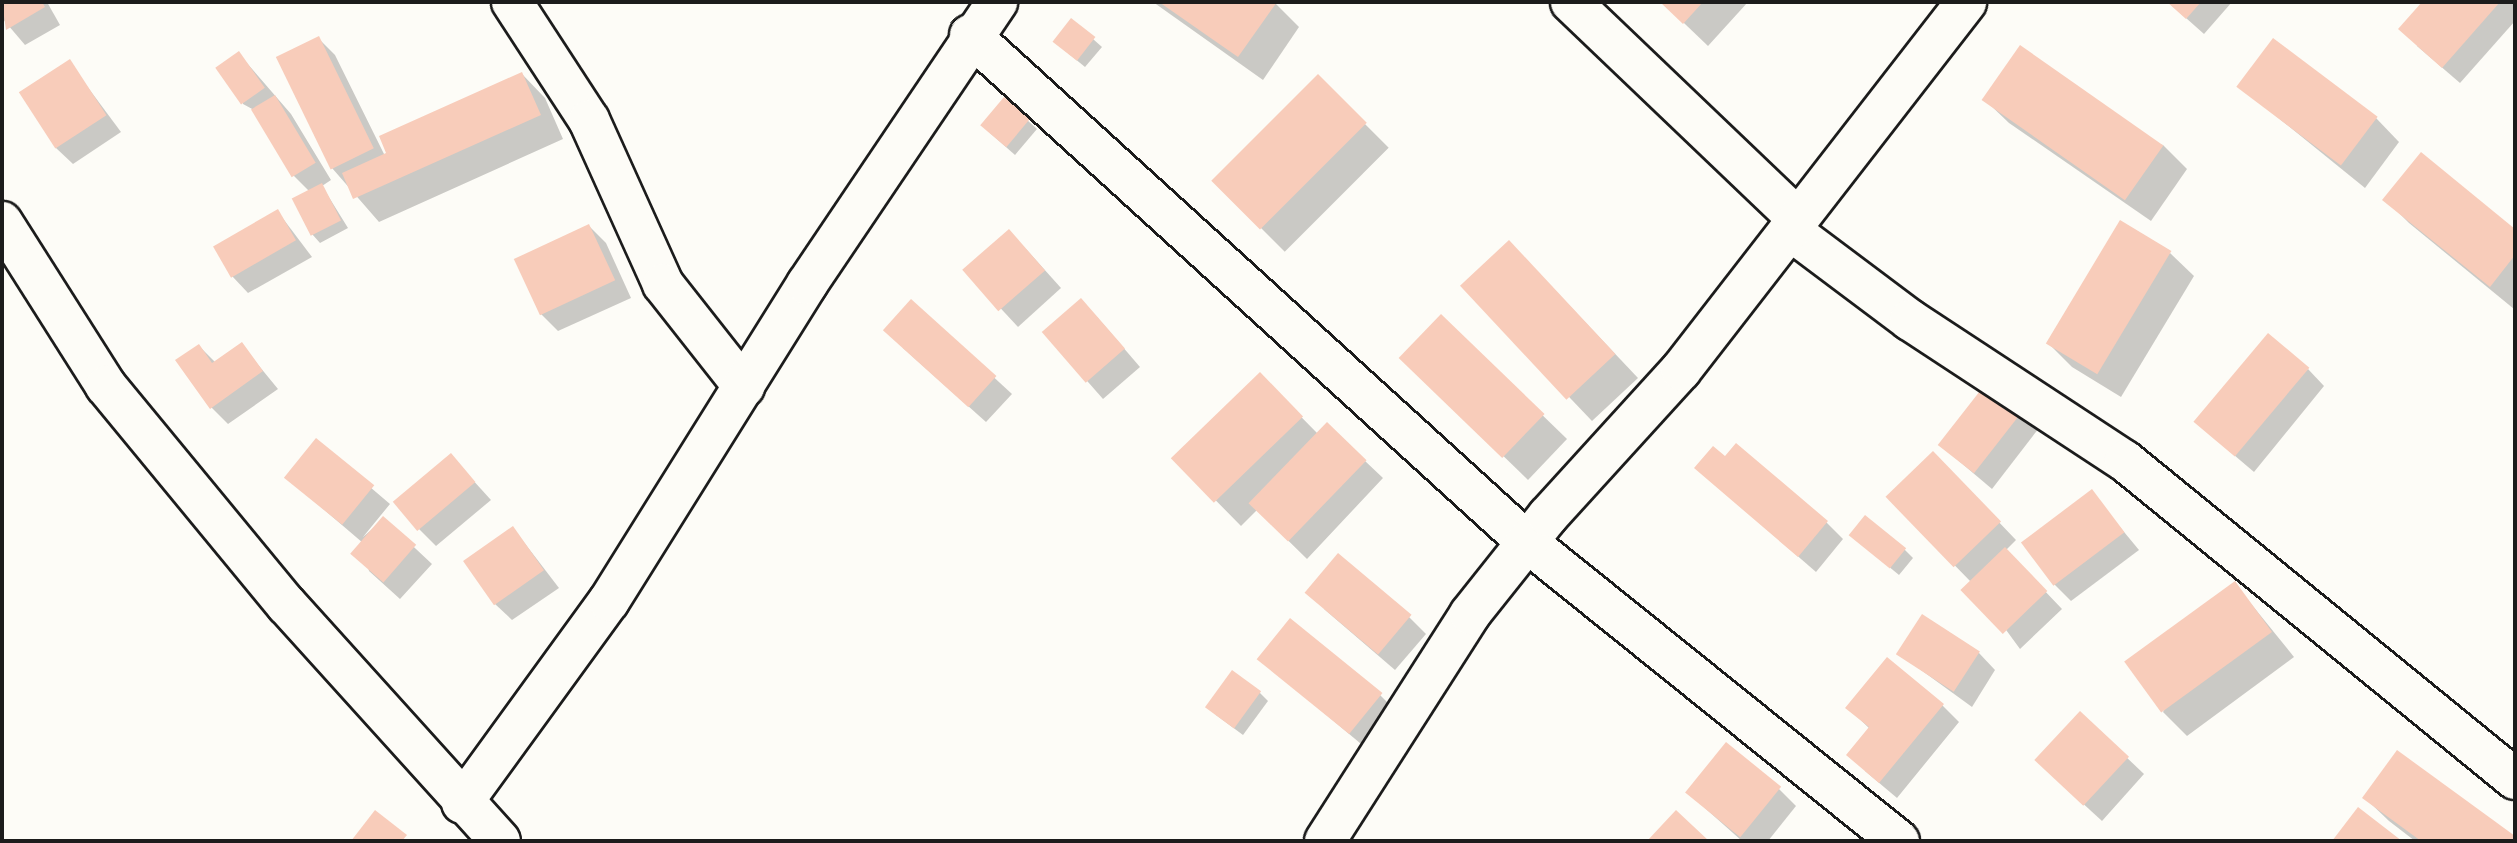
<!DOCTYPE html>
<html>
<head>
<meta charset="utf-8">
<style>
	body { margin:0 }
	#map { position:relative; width:2517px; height:843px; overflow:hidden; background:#fdfcf7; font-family:"Balsamiq Sans",sans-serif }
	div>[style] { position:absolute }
	.shadow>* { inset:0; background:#0003; transform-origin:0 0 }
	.building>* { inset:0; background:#f8ccba; transform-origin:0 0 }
	.roads { filter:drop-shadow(2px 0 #1c1c1c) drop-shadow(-2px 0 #1c1c1c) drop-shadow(0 2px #1c1c1c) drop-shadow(0 -2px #1c1c1c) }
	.minor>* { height:40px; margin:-20px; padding:0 20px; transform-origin:20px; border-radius:20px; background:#fdfcf7 }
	span { translate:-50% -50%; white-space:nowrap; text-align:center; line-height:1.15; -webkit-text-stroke:6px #fdfcf7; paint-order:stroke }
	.frame { position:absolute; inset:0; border:4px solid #1c1c1c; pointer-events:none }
</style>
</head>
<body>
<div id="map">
	<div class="shadow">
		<i style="clip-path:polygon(2px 2px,47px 2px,60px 25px,25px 45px,2px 18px)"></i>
		<i style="clip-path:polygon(1153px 2px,1274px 2px,1299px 27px,1263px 80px)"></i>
		<i style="clip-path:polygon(1662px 2px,1748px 2px,1708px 46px)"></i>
		<i style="clip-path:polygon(2168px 2px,2232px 2px,2204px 34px)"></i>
		<i style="clip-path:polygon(2425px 2px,2515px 2px,2515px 21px,2460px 83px,2417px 46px)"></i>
		<i style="clip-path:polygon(319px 39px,335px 55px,385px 156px,522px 74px,545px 98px,563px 139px,379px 222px,332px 168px)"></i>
		<i style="clip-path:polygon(1093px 39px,1102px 47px,1085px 67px,1063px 49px)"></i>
		<i style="clip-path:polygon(239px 54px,291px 114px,331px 180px,322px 186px,348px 228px,320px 243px,312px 234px,310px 192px,294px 176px,254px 110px,243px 104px)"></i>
		<i style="clip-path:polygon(69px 62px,121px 132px,73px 164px,56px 148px)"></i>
		<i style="left:1318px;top:77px;width:100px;height:147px;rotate:45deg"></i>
		<i style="clip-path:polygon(2239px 86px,2376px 118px,2399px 142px,2365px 188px)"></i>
		<i style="clip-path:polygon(1004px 99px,1037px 129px,1015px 155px,990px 133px)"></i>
		<i style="clip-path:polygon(1985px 100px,2163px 145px,2187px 169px,2151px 221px,2009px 123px)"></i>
		<i style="clip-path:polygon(2385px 199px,2515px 231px,2514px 309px,2409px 223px)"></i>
		<i style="clip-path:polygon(278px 212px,312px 257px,248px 293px,232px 276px)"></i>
		<i style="clip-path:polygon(589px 226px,606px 243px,631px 298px,558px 331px,541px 314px)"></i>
		<i style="clip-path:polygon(1026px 249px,1061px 288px,1018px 327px,966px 271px)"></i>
		<i style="clip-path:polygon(2170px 253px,2194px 276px,2121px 397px,2072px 367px,2048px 343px)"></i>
		<i style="clip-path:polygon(1533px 267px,1638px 378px,1592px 421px,1464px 287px)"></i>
		<i style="clip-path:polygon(912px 302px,1012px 394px,986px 422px,903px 348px)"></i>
		<i style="clip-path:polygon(1097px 317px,1140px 367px,1103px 399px,1044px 332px)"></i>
		<i style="clip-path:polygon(1441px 317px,1567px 439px,1528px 480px,1426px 381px)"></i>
		<i style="clip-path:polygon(242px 345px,278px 389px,228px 424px,211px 407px,199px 346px,216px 363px)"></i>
		<i style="clip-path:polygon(2308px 369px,2324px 386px,2254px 472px,2214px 438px)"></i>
		<i style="clip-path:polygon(1260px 375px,1318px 434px,1327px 425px,1383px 478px,1307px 559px,1257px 510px,1241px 526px,1175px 459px)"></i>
		<i style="clip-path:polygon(2022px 412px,2039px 428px,1992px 489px,1940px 445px)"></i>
		<i style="clip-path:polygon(316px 441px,390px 504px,363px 537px,384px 519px,432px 564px,400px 599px,369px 571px,363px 543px,287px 478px)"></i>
		<i style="clip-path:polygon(451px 456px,491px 500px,436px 546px,419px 529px)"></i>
		<i style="clip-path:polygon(1696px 468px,1826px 522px,1843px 539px,1816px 572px)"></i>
		<i style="clip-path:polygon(1949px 470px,2016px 540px,2006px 550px,2062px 609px,2020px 649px,1971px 582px,1888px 497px)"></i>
		<i style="clip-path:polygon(2091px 492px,2139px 550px,2071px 601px,2054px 584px)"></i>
		<i style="clip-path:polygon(513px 528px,559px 588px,512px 620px,495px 604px)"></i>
		<i style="clip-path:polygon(1860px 543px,1905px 550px,1913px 558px,1899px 575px)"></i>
		<i style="clip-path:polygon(2235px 584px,2294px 657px,2187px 736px,2163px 712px)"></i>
		<i style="clip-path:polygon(1324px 609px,1409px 617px,1426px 634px,1395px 670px)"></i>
		<i style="clip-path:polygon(1979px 653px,1995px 670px,1972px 707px,1899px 654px)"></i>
		<i style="clip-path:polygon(1260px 659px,1380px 695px,1397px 712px,1367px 749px)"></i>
		<i style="clip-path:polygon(1259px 692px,1268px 701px,1243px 735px,1216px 715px)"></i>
		<i style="clip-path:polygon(1942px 705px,1959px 722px,1897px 798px,1865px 771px,1870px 729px,1848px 708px)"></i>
		<i style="clip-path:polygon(2080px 713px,2144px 774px,2102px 821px,2054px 777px)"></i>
		<i style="clip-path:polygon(2397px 753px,2515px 840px,2515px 841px,2415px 841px,2389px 821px,2365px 798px)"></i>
		<i style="clip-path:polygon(1779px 789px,1796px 806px,1768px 841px,1742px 841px,1688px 793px)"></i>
	</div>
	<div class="building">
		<i style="clip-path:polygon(2px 2px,42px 2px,45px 7px,6px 30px)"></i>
		<i style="clip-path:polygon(1159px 2px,1277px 2px,1238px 57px)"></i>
		<i style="clip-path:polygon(1660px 2px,1703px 2px,1683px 24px)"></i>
		<i style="clip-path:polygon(2167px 2px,2201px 2px,2186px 19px)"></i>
		<i style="clip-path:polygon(2422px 2px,2500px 2px,2442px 68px,2398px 29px)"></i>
		<i style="left:1071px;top:18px;width:31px;height:30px;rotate:38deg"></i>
		<i style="left:319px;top:36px;width:125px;height:48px;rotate:64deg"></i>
		<i style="left:2273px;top:38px;width:131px;height:61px;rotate:37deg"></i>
		<i style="left:2020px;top:45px;width:175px;height:67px;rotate:35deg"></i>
		<i style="left:239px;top:51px;width:45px;height:29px;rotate:55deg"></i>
		<i style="left:70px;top:59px;width:67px;height:61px;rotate:57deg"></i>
		<i style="clip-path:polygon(522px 72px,541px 115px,353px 199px,342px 173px,386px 153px,379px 136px)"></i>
		<i style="left:1318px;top:74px;width:69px;height:151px;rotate:45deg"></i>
		<i style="left:275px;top:95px;width:79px;height:28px;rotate:59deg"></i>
		<i style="left:1004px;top:97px;width:34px;height:37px;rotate:40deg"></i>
		<i style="clip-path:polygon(2421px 152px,2515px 229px,2515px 255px,2490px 287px,2382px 200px)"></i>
		<i style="left:322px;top:183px;width:42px;height:34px;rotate:63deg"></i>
		<i style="left:278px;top:209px;width:36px;height:75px;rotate:60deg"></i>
		<i style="left:2120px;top:220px;width:60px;height:144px;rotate:31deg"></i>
		<i style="left:589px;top:224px;width:62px;height:83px;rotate:65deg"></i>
		<i style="left:1009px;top:229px;width:55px;height:62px;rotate:49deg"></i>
		<i style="left:1509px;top:240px;width:156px;height:67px;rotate:47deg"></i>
		<i style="left:1081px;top:298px;width:67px;height:52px;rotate:49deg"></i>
		<i style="left:911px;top:299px;width:115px;height:42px;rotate:42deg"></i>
		<i style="left:1441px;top:314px;width:144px;height:61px;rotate:44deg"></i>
		<i style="left:2268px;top:333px;width:54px;height:116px;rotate:40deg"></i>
		<i style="clip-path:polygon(242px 342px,263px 371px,210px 409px,175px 360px,199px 344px,212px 363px)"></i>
		<i style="left:1260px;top:372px;width:62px;height:124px;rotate:46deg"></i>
		<i style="left:1987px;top:382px;width:46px;height:80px;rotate:38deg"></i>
		<i style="left:1327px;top:422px;width:55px;height:113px;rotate:44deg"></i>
		<i style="left:316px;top:438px;width:75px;height:51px;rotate:39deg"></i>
		<i style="clip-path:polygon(1736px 443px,1828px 521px,1798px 557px,1694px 468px,1713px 446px,1725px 456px)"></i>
		<i style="left:1933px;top:451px;width:98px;height:66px;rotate:46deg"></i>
		<i style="left:451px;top:453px;width:38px;height:76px;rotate:50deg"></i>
		<i style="left:2092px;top:489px;width:54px;height:89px;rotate:53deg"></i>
		<i style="left:1865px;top:515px;width:53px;height:26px;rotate:39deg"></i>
		<i style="left:383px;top:516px;width:44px;height:50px;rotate:41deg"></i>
		<i style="left:513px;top:526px;width:54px;height:61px;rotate:55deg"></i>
		<i style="left:2005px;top:547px;width:61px;height:62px;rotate:46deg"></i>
		<i style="left:1338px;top:553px;width:96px;height:52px;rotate:40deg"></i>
		<i style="left:2235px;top:581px;width:63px;height:137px;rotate:54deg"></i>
		<i style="left:1922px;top:614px;width:69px;height:48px;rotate:33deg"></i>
		<i style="left:1290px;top:618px;width:119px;height:53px;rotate:39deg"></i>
		<i style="clip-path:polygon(1887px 657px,1944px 704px,1879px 783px,1846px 755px,1869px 727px,1845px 708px)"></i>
		<i style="left:1232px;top:670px;width:36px;height:46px;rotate:36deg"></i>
		<i style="left:2080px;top:711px;width:67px;height:67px;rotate:43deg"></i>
		<i style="left:1726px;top:742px;width:71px;height:65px;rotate:39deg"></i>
		<i style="clip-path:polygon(2397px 750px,2515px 836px,2511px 841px,2421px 841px,2362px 798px)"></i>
		<i style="clip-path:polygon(2358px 807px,2402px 841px,2332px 841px)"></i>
		<i style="clip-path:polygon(375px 810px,407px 835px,402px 841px,351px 841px)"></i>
		<i style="clip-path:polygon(1676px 810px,1709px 841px,1647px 841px)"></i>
	</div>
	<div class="roads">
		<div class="minor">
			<i style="left:512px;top:2px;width:141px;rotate:56.9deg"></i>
			<i style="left:589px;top:120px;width:180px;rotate:65.7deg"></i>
			<i style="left:663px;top:284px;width:131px;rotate:51.8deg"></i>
			<i style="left:1571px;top:2px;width:314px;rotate:43.7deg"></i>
			<i style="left:970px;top:35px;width:753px;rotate:42.31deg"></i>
			<i style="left:1527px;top:542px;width:477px;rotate:38.8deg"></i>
			<i style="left:2px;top:222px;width:194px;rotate:57.6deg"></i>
			<i style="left:106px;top:386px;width:283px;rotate:50.5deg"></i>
			<i style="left:286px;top:604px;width:319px;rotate:47.9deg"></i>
			<i style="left:1790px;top:230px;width:150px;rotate:36.9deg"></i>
			<i style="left:1910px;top:320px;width:257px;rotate:33.3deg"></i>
			<i style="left:2125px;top:461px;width:503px;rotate:39.19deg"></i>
			<i style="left:462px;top:803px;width:250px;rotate:-54deg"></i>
			<i style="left:609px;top:601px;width:374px;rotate:-58deg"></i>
			<i style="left:807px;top:284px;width:340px;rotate:-56deg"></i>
			<i style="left:1325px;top:841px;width:269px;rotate:-57.4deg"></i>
			<i style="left:1470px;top:614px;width:125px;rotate:-51.5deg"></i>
			<i style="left:1548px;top:516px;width:197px;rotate:-47.7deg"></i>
			<i style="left:1681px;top:370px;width:465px;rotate:-52.2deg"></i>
		</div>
	</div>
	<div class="frame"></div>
</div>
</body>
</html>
